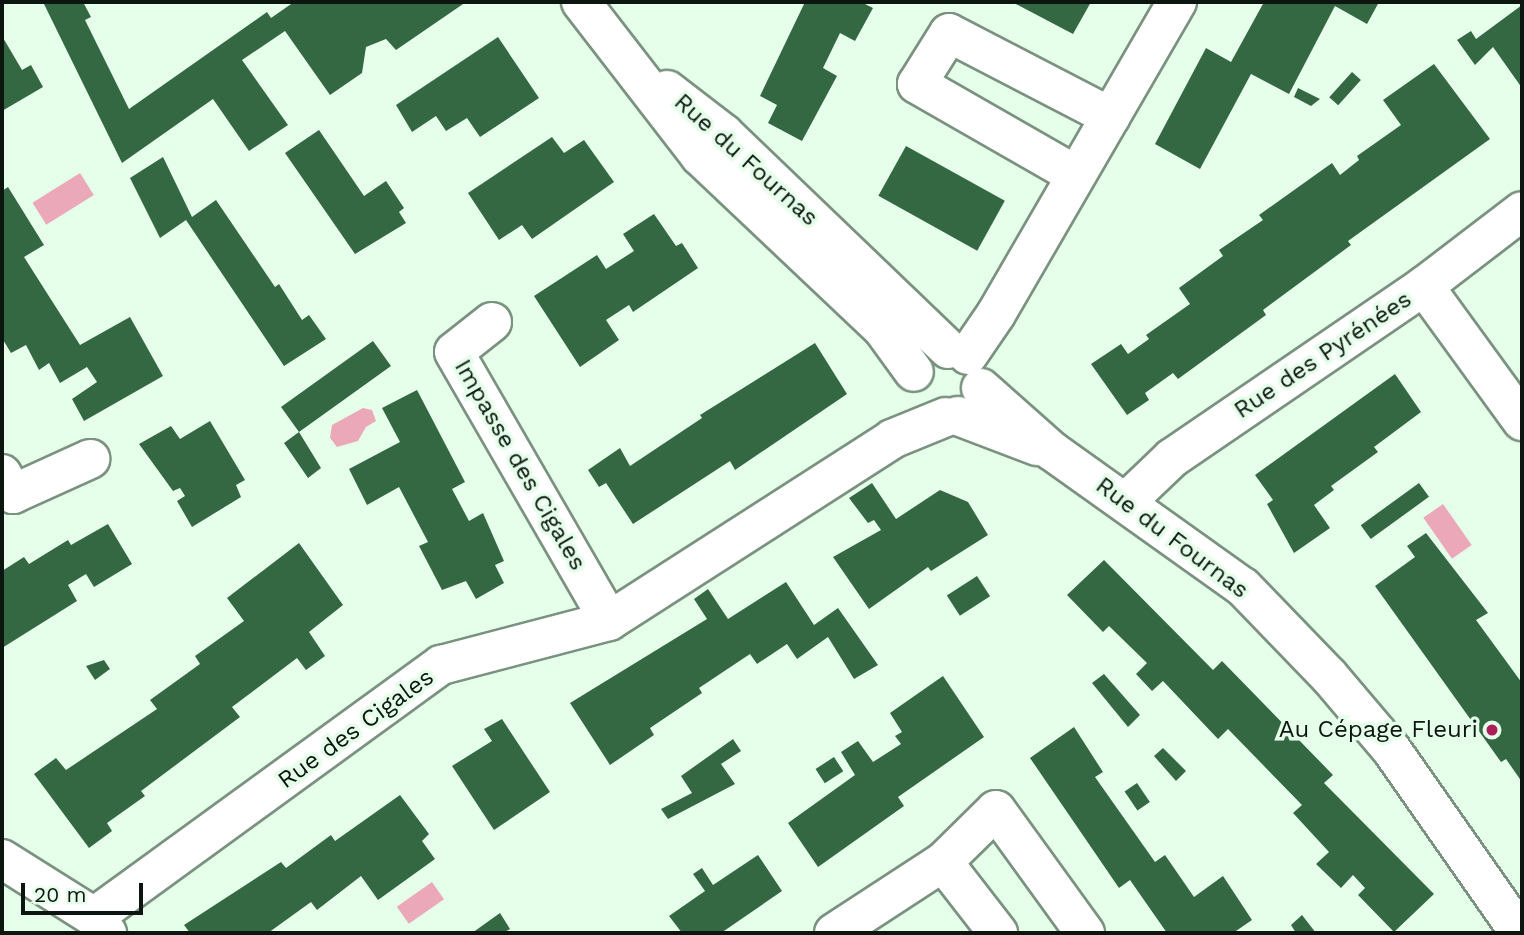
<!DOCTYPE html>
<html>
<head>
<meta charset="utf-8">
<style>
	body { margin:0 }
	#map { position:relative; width:1524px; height:935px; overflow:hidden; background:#e5ffea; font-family:"Work Sans",sans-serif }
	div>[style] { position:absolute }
	.water>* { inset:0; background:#eba8b9; transform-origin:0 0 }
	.building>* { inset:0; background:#346843; transform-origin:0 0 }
	.roads { filter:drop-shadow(2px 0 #7a927f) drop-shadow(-2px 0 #7a927f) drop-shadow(0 2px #7a927f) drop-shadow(0 -2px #7a927f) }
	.minor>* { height:38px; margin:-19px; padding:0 19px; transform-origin:19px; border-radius:19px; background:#fff }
	.dots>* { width:19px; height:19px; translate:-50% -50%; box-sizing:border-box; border:4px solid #e5ffea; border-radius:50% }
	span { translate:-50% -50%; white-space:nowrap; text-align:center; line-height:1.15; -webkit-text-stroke:7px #e5ffea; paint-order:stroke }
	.street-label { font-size:24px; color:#0c150f }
	.poi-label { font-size:24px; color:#0c150f }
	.right { translate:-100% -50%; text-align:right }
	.frame { position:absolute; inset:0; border:4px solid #0c150f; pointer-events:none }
	.scale { position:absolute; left:21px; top:883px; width:122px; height:32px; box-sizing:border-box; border:4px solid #0c150f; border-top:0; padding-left:9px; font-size:21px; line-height:24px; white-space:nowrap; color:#0c150f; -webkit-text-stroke:5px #e5ffea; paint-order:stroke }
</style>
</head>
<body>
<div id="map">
	<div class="water">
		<i style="left:80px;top:173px;width:26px;height:56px;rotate:58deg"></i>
		<i style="clip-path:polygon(363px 408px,372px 410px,376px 421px,366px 427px,358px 441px,337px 447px,330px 438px,332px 425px)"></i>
		<i style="left:1443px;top:504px;width:50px;height:24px;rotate:55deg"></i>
		<i style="left:432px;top:882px;width:21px;height:43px;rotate:55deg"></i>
	</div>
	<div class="building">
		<i style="clip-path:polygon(43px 2px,83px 2px,91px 17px,85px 20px,129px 109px,267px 12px,271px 18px,294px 2px,466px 2px,396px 50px,386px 39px,366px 47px,362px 73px,330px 95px,285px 31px,242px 60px,288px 125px,249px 151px,213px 99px,122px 163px)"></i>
		<i style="clip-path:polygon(805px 2px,861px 2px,873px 8px,855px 41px,840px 33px,823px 68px,837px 76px,802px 141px,768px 123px,777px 105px,760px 96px)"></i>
		<i style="clip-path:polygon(1012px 2px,1091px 2px,1073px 34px)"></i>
		<i style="clip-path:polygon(1264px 2px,1379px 2px,1367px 24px,1335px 6px,1289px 94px,1251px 74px,1200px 169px,1155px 144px,1206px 48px,1231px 62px)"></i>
		<i style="clip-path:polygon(1522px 5px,1522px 88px,1493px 47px,1475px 65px,1457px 40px,1471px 31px,1476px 39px)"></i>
		<i style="clip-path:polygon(2px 36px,22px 70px,31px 65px,43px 87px,2px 111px)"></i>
		<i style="clip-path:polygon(498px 37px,539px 98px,480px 137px,467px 118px,446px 131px,436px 116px,412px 132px,396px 105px)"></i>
		<i style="clip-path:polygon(1434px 64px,1490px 139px,1348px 241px,1351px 245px,1263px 310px,1266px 315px,1178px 379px,1173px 373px,1145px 393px,1149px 400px,1127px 415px,1091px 364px,1121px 344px,1128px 354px,1149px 339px,1146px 335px,1190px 304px,1179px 288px,1223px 256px,1219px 250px,1263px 220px,1259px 215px,1332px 163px,1340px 175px,1359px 160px,1357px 156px,1401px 125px,1383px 100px)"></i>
		<i style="left:1352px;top:72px;width:12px;height:34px;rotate:42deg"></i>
		<i style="clip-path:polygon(1298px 88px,1320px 99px,1311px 106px,1294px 97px)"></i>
		<i style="clip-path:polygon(319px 130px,364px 196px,386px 181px,404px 208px,399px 212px,406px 223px,355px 254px,285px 153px)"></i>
		<i style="clip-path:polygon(552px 137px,564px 153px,584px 140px,614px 182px,532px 239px,522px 225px,499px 240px,468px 193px)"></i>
		<i style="left:906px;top:146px;width:113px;height:57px;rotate:29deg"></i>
		<i style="clip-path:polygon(163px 157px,192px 217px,216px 200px,275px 287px,279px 284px,302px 320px,309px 315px,326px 339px,284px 366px,186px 220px,160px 238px,130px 178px)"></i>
		<i style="clip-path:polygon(8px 187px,44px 245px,24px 257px,80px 345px,130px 317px,163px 376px,84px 421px,72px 399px,97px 382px,87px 367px,60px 383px,49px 363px,39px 370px,26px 345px,11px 353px,2px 338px,2px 191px)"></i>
		<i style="clip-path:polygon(654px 214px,676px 246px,682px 243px,698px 268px,633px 312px,629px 305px,606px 320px,619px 340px,580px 367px,534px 296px,597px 255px,606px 269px,634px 251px,623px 234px)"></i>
		<i style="clip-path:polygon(373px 341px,391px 366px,299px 432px,321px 468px,308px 478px,284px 443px,299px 432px,281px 407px)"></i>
		<i style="clip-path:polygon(815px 343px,847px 394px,735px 470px,730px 461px,633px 524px,606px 483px,599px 487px,588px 470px,620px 448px,630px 466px,702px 418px,700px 415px)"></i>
		<i style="clip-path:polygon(1395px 374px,1421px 412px,1374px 447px,1378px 452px,1331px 486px,1334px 490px,1314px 505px,1330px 528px,1294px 553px,1267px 504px,1273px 500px,1255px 475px)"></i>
		<i style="clip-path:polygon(417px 390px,465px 482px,452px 489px,469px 521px,483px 513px,504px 561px,495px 565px,504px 583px,476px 599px,466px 581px,442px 590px,419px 546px,428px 542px,399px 487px,367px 505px,349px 469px,400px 442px,382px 408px)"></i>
		<i style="clip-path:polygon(210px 421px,245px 480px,236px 485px,241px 497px,192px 527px,177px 501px,185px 496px,180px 488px,173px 491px,139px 444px,171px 426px,180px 439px)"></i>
		<i style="clip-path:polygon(872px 483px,896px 519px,940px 490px,968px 502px,988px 535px,931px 571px,928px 567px,869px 609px,833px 557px,881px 530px,874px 520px,868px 523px,849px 498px)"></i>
		<i style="left:1419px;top:483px;width:17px;height:72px;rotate:54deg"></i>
		<i style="clip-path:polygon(108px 524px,132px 564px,94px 587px,86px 574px,68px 585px,77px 601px,2px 648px,2px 571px,24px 557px,29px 564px,68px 540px,71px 545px)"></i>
		<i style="clip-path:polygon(1426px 533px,1488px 613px,1476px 620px,1522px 683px,1522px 782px,1506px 759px,1501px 762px,1375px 586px,1415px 557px,1407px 546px)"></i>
		<i style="clip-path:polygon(299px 543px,343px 605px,309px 632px,325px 656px,306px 670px,297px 658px,232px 707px,240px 717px,141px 791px,145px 796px,107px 823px,112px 831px,89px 848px,34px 774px,56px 758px,66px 770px,157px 709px,150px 700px,200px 664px,195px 656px,244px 621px,227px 598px)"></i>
		<i style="clip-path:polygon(1104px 560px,1213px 670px,1222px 661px,1333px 775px,1324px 783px,1434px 894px,1394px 932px,1358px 895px,1365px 888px,1353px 875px,1341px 888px,1316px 864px,1329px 852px,1293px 813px,1302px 805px,1228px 729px,1218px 739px,1163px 681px,1152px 691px,1136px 674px,1147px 663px,1109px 626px,1103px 632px,1067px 595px)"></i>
		<i style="left:977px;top:576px;width:24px;height:36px;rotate:57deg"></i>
		<i style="clip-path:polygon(786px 582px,814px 625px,838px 608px,878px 665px,854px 679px,828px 637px,797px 659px,787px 644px,757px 664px,750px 654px,699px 688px,702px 693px,650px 728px,654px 735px,610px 765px,570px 703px,707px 619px,694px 599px,708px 589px,728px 619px)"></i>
		<i style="clip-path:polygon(104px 660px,110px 669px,95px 680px,86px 666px)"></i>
		<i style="clip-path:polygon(1104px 674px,1140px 715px,1128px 727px,1092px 683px)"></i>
		<i style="clip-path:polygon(943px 676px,984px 737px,898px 797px,904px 806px,818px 867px,788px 823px,855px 775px,841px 752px,858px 741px,873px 762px,901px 744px,895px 736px,902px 732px,890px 713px)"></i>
		<i style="clip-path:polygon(502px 719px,550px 792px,494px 830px,452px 766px,492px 741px,484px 729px)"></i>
		<i style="clip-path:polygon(1074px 727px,1103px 772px,1095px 777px,1155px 862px,1165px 855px,1194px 897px,1223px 876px,1252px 920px,1233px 933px,1167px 933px,1130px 880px,1119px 888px,1030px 758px)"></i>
		<i style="clip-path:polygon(733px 739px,741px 751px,721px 764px,735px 784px,668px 819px,661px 809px,692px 793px,681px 776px)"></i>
		<i style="clip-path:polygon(1163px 748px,1186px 771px,1176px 781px,1154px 756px)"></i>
		<i style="left:834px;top:757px;width:17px;height:22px;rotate:57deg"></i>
		<i style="left:1137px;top:783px;width:23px;height:15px;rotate:56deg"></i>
		<i style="clip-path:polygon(400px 795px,429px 834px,422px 841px,435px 859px,378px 900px,361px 876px,317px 910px,311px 902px,268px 933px,190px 933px,184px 925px,281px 862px,286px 868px,331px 835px,335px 841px)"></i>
		<i style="clip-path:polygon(758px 855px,782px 891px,721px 933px,682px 933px,669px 916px,705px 891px,693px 874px,702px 868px,713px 885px)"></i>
		<i style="clip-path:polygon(500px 913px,510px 929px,503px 933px,472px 933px)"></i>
		<i style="clip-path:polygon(1302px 915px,1316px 933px,1296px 933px,1291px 925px)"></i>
	</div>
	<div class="roads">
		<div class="minor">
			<i style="left:581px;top:2px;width:195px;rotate:52.3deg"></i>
			<i style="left:700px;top:156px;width:250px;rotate:43.4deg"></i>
			<i style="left:882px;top:328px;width:54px;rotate:54deg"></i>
			<i style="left:667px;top:90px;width:71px;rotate:37.5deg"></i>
			<i style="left:723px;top:133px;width:312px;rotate:43.8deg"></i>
			<i style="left:1074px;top:174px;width:181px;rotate:-150.2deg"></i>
			<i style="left:917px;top:84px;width:60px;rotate:-57.9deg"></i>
			<i style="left:949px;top:33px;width:182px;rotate:27.4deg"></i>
			<i style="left:1424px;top:286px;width:167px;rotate:54deg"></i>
			<i style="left:492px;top:322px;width:48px;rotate:141.7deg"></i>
			<i style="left:454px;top:352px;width:310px;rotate:60deg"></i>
			<i style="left:968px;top:355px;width:50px;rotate:-55.7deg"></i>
			<i style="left:996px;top:314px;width:361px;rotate:-59.9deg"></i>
			<i style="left:981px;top:388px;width:95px;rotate:41.6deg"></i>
			<i style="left:1052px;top:451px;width:234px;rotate:35.5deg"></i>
			<i style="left:1243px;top:587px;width:124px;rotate:46deg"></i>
			<i style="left:1329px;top:676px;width:96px;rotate:49.7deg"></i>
			<i style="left:1391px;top:749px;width:225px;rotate:55deg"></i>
			<i style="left:958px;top:416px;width:85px;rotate:20.8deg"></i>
			<i style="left:2px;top:474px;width:23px;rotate:61deg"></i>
			<i style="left:13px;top:494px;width:85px;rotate:-24.4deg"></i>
			<i style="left:1126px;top:502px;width:64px;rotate:-43.7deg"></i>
			<i style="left:1172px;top:458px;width:305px;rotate:-34.3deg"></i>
			<i style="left:1424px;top:286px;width:123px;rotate:-37.4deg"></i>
			<i style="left:2px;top:859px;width:109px;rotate:32.2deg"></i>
			<i style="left:94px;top:917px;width:21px;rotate:51deg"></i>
			<i style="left:943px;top:862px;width:90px;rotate:52.2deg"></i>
			<i style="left:94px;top:917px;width:429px;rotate:-36deg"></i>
			<i style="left:441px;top:665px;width:174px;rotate:-14.7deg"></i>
			<i style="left:609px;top:621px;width:336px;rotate:-32.7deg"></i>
			<i style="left:892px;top:439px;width:58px;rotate:-22.2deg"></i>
			<i style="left:834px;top:933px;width:130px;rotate:-33.1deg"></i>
			<i style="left:943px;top:862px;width:74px;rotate:-44.5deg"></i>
			<i style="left:996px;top:810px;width:152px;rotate:54.1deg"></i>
		</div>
	</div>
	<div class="dots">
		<i style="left:1492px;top:730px;background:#ad1e58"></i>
	</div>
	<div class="street-label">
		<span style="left:746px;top:160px;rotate:42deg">Rue du Fournas</span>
		<span style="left:1323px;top:355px;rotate:-34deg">Rue des Pyrénées</span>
		<span style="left:520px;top:465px;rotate:60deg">Impasse des Cigales</span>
		<span style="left:1172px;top:538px;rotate:37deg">Rue du Fournas</span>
		<span style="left:356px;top:729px;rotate:-36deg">Rue des Cigales</span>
	</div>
	<div class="poi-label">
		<span class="right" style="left:1478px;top:730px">Au Cépage Fleuri</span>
	</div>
	<div class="frame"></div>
	<div class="scale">20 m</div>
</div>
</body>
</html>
